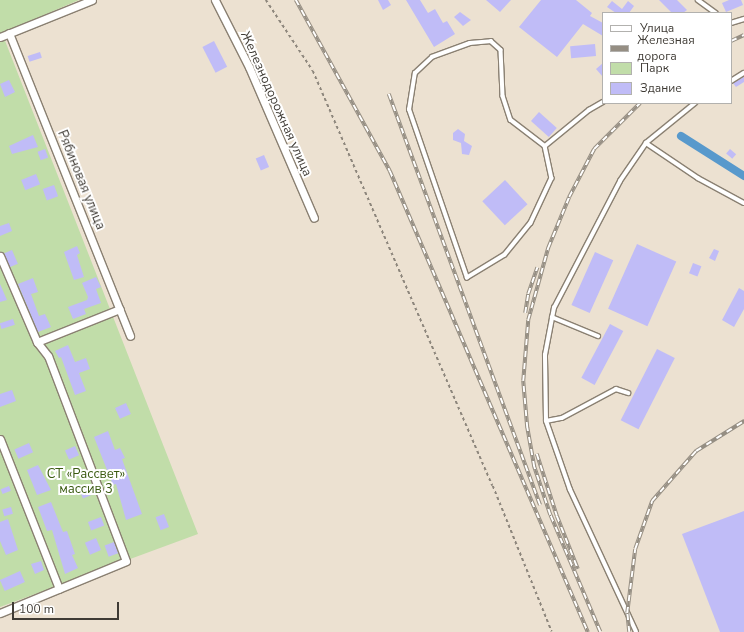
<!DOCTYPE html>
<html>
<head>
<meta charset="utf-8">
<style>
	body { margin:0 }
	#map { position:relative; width:744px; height:632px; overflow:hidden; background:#ece1d1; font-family:"Nunito Sans",sans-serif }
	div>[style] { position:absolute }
	.green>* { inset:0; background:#c1dda9 }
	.canal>* { height:8px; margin:-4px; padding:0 4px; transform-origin:4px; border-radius:4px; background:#5899cc }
	.building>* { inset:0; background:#c0bcf7; transform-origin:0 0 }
	.path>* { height:1.5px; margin-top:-0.75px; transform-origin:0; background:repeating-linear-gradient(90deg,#8d867c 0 3px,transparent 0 6px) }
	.roads { filter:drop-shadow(1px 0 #8a8072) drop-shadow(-1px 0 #8a8072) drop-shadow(0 1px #8a8072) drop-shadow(0 -1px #8a8072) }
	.service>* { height:3.5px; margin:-1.75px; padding:0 1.75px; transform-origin:1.75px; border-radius:1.75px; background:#fff }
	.minor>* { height:7px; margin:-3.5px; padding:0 3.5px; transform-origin:3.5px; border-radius:3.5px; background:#fff }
	.rail>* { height:3.5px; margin-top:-1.75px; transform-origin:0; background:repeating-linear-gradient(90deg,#fff 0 6px,#958e83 0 12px); box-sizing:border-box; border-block:1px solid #958e83 }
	span { translate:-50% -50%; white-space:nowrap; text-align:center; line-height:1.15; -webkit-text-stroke:4px #fff; paint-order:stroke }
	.street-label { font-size:13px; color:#3f3b35 }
	.park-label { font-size:13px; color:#3a5a10 }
	.legend { position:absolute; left:602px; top:12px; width:130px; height:92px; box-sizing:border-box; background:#fff; border:1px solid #b2b1ae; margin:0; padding:5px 7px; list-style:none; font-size:12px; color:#3f3b35 }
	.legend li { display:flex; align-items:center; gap:8px; height:20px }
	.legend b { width:20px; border:1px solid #b2b1ae }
	.scale { position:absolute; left:12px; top:602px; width:107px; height:18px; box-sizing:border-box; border:2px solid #3f3b35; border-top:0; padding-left:5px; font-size:12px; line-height:14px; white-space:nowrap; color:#3f3b35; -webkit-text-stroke:3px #fff; paint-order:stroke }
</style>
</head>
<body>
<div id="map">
	<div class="green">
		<i style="clip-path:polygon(0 0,79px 0,2px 33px,198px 534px,0 607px)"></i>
	</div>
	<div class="canal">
		<i style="left:681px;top:136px;width:75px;rotate:32.4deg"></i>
	</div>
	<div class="building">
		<i style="clip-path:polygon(378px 0,388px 0,391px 5px,383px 10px)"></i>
		<i style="clip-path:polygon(406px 0,420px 0,428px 13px,435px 9px,443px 23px,447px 21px,455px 34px,434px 47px)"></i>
		<i style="clip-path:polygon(486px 0,511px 0,500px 12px)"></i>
		<i style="clip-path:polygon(541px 0,576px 0,592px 13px,590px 16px,603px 23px,603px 36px,583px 24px,557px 57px,519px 27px)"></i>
		<i style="clip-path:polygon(659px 0,677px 0,687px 10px,683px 13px,672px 13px)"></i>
		<i style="clip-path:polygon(729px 0,741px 0,743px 5px,726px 12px,722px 3px)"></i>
		<i style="clip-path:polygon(612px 1px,622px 9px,628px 1px,634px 6px,629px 13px,616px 13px,607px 7px)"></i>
		<i style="clip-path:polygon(460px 12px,471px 20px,463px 26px,454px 17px)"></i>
		<i style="left:214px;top:41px;width:29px;height:13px;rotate:63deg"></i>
		<i style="left:595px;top:44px;width:12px;height:25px;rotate:85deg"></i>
		<i style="left:40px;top:52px;width:6px;height:13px;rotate:72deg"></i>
		<i style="clip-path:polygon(603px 63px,603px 77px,596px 69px)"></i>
		<i style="clip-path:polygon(744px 77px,744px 82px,736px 87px,733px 83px)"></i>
		<i style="clip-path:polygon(9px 80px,15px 92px,5px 97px,0 84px)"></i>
		<i style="left:539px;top:112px;width:24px;height:12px;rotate:42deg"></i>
		<i style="clip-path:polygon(458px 129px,465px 134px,464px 141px,472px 146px,469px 155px,462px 154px,461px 143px,453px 140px,453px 133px)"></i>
		<i style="clip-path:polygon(33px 135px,38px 147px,12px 154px,9px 146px)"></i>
		<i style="left:45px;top:149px;width:9px;height:8px;rotate:69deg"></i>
		<i style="left:730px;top:149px;width:8px;height:6px;rotate:40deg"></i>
		<i style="left:264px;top:155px;width:13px;height:9px;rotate:67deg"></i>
		<i style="left:36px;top:174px;width:11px;height:16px;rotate:68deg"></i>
		<i style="left:505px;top:180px;width:33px;height:31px;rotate:47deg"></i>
		<i style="left:54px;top:185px;width:12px;height:12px;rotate:70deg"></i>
		<i style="clip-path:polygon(9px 223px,12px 231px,0 236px,0 226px)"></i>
		<i style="left:637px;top:244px;width:43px;height:71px;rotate:24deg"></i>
		<i style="clip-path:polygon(77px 246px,80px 253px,77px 255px,84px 277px,74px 280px,64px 252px)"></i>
		<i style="clip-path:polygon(714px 249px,719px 251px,715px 261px,709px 258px)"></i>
		<i style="left:12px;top:250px;width:15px;height:9px;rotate:67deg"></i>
		<i style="left:595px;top:252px;width:20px;height:58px;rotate:24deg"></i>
		<i style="left:693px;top:263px;width:9px;height:11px;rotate:21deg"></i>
		<i style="clip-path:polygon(96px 277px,101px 287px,96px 289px,101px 303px,84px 309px,86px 314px,73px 319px,68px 307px,87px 300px,88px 297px,82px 283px)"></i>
		<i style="clip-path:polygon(33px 278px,38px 292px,31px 294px,39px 316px,45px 314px,51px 327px,38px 332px,18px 284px)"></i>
		<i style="clip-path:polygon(0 284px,7px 300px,0 302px)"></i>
		<i style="clip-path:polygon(739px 288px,744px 291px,744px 309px,734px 327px,722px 320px)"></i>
		<i style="left:13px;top:319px;width:6px;height:14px;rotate:72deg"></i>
		<i style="left:610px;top:324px;width:15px;height:61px;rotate:28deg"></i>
		<i style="clip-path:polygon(68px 345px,75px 362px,86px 358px,90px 369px,79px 373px,86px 391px,75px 395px,61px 357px,59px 358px,55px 351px)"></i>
		<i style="left:657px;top:349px;width:20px;height:80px;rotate:27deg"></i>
		<i style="clip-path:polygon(12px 390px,16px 401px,0 407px,0 394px)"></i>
		<i style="left:126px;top:403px;width:12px;height:12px;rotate:66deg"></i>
		<i style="clip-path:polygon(108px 431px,115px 450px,120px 448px,125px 458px,122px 459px,142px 514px,126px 520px,116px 484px,113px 485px,94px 437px)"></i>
		<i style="left:29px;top:443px;width:10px;height:16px;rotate:66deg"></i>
		<i style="left:75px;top:446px;width:10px;height:11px;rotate:66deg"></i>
		<i style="clip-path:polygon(38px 465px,51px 490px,37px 495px,27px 470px)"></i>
		<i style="left:89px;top:485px;width:10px;height:11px;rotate:66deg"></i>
		<i style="left:9px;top:486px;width:5px;height:9px;rotate:68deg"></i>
		<i style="clip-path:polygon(51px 502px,63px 532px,67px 531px,75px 554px,72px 555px,78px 568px,65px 574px,52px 530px,47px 531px,38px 507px)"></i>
		<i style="left:11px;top:507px;width:7px;height:9px;rotate:74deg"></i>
		<i style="clip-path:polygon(744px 511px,744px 632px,720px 632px,682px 534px)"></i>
		<i style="left:164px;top:514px;width:14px;height:9px;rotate:69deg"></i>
		<i style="left:101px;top:517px;width:9px;height:14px;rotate:69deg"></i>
		<i style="clip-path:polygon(8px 519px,18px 550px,6px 555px,0 541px,0 522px)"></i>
		<i style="left:96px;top:538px;width:13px;height:12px;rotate:67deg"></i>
		<i style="left:114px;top:542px;width:12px;height:10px;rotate:70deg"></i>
		<i style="clip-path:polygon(41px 561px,44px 570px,35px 574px,31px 564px)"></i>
		<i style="left:20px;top:571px;width:12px;height:22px;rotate:66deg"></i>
	</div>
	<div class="path">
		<i style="left:266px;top:0;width:85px;rotate:56.5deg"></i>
		<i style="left:313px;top:71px;width:452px;rotate:66.6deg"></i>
		<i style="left:493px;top:486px;width:157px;rotate:68deg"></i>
	</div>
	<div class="roads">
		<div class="service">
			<i style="left:698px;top:0;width:22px;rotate:36deg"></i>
			<i style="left:731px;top:23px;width:14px;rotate:-17deg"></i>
			<i style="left:731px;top:81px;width:15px;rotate:-32deg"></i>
			<i style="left:646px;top:143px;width:63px;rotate:33.9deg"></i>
			<i style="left:698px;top:178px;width:52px;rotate:28.5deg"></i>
			<i style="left:545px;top:146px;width:33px;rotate:78deg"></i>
			<i style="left:552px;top:178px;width:50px;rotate:115deg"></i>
			<i style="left:531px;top:223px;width:41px;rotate:129.1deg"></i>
			<i style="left:505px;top:255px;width:44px;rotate:148.8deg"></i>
			<i style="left:467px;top:278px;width:178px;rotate:-109deg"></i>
			<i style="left:409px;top:110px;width:37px;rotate:-81deg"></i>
			<i style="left:415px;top:73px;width:23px;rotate:-43deg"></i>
			<i style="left:432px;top:57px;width:40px;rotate:-20.2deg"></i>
			<i style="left:470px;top:43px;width:21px;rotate:-5deg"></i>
			<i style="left:491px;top:41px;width:13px;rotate:42deg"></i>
			<i style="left:501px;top:50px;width:46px;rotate:87.5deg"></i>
			<i style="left:503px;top:96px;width:25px;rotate:72deg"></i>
			<i style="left:511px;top:120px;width:43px;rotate:37.4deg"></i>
			<i style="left:545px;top:146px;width:57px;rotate:-39.3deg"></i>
			<i style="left:589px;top:110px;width:16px;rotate:-30deg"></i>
			<i style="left:552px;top:317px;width:50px;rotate:22.4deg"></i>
			<i style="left:546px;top:421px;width:16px;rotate:-11deg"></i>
			<i style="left:562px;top:418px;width:61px;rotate:-28.2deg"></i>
			<i style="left:616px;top:389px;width:13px;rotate:18deg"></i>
			<i style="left:636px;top:632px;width:157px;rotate:-114.9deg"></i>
			<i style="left:570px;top:490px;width:73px;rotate:-109.2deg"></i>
			<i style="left:546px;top:421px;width:66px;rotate:-90.9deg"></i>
			<i style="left:545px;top:355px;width:48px;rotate:-79.2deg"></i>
			<i style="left:554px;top:308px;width:143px;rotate:-62.5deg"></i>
			<i style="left:620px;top:181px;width:46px;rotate:-55.6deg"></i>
			<i style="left:646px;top:143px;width:63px;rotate:-39.2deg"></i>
		</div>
		<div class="minor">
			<i style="left:215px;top:0;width:75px;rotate:63.1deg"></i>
			<i style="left:249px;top:67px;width:164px;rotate:66.7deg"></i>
			<i style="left:9px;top:33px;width:326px;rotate:68.2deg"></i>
			<i style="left:0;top:37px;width:99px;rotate:-21.9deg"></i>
			<i style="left:0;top:256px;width:94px;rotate:66.7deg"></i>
			<i style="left:37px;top:342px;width:89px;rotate:-21.7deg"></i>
			<i style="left:0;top:439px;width:161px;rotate:68.5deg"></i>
			<i style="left:0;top:613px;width:136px;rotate:-22.4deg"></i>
			<i style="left:126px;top:561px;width:219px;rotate:-110.8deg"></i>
			<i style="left:48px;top:356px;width:18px;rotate:-128deg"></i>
		</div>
	</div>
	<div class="rail">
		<i style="left:296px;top:0;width:195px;rotate:61.2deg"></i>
		<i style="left:390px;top:171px;width:502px;rotate:66.76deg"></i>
		<i style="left:731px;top:41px;width:14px;rotate:-25deg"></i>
		<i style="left:389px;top:94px;width:438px;rotate:69.8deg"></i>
		<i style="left:525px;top:313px;width:19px;rotate:-81deg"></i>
		<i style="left:528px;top:294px;width:28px;rotate:-71deg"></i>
		<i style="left:537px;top:454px;width:65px;rotate:72.1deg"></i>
		<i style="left:557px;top:516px;width:57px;rotate:68.4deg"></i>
		<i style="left:600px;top:632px;width:127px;rotate:-113.1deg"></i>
		<i style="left:550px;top:515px;width:51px;rotate:-108.4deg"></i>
		<i style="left:534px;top:467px;width:40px;rotate:-100deg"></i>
		<i style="left:527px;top:428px;width:47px;rotate:-94.9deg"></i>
		<i style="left:523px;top:381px;width:61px;rotate:-85.3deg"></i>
		<i style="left:528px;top:320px;width:75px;rotate:-74.5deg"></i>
		<i style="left:548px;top:248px;width:55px;rotate:-67.6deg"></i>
		<i style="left:569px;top:197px;width:54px;rotate:-62.5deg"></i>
		<i style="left:594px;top:149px;width:65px;rotate:-45deg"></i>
		<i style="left:629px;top:632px;width:19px;rotate:-96deg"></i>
		<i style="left:627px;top:613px;width:64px;rotate:-82.9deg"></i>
		<i style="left:635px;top:549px;width:51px;rotate:-70.5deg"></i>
		<i style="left:652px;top:501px;width:67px;rotate:-48.7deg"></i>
		<i style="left:696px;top:451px;width:57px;rotate:-32deg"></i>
	</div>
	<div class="street-label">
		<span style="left:276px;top:104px;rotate:66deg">Железнодорожная улица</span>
		<span style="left:81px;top:180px;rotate:68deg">Рябиновая улица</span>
	</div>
	<div class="park-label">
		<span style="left:86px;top:482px">СТ «Рассвет»<br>массив 3</span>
	</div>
	<ul class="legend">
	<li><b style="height:5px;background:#fff"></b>Улица</li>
	<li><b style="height:5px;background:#958e83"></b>Железная дорога</li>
	<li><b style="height:11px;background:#c1dda9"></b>Парк</li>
	<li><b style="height:11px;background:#c0bcf7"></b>Здание</li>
	</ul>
	<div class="scale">100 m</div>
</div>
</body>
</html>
